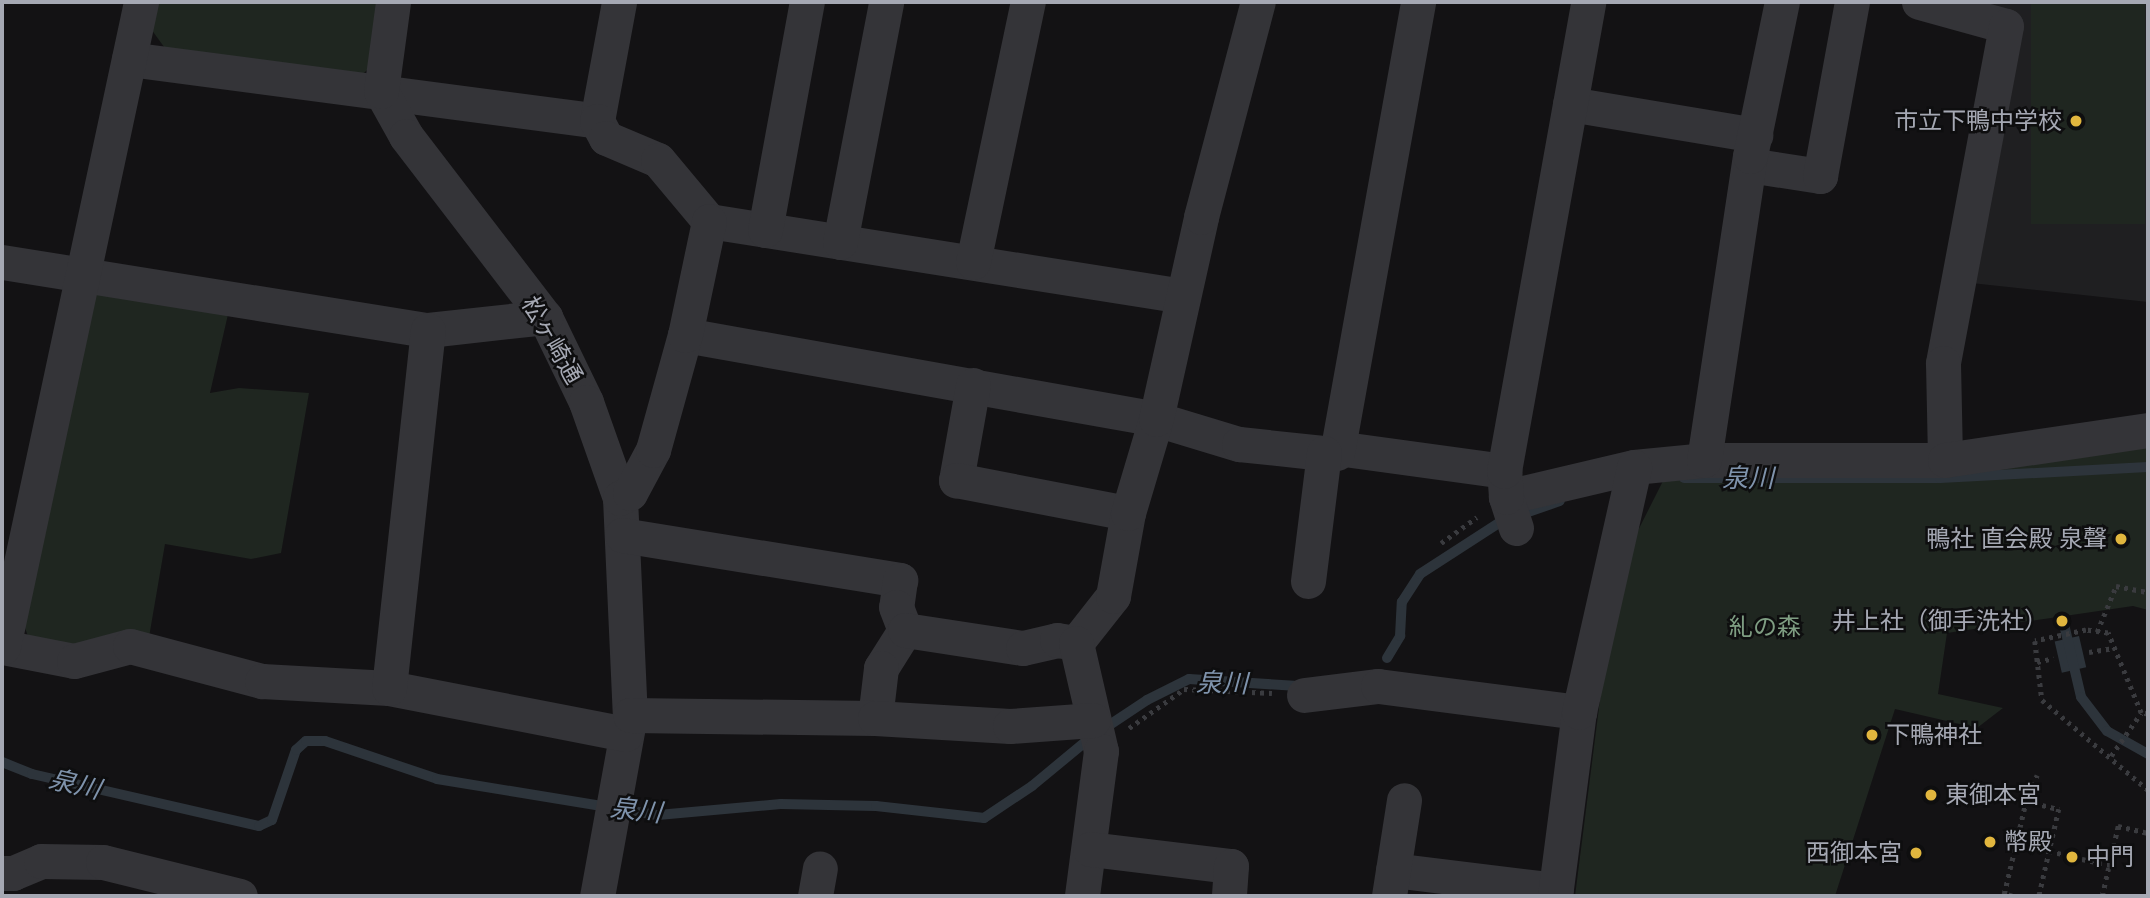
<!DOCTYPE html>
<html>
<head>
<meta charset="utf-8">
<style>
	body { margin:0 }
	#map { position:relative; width:2150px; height:898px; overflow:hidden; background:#131214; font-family:"PT Sans","Noto Sans JP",sans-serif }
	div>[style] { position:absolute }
	.built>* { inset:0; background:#1f1f21 }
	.green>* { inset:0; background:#1f2620; transform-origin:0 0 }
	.water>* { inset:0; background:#2d343b; transform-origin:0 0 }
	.stream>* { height:10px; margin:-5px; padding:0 5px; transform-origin:5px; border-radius:5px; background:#2d343b }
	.path>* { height:4.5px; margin-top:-2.25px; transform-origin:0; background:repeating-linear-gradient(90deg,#3a3b3f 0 3.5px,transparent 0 8.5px) }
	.minor>* { height:35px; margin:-17.5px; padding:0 17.5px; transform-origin:17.5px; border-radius:17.5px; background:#343438 }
	.dots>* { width:19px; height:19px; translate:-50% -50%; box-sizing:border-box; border:4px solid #0e0e0f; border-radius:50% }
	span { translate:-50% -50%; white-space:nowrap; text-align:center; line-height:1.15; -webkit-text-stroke:5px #0e0e0f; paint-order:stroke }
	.poi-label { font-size:24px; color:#a5a8b3 }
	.right { translate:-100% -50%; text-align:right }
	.left { translate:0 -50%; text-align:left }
	.street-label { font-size:24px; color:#a5a8b3 }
	.park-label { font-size:24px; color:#7e9d82 }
	.water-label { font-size:26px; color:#7f93ac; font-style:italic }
	.frame { position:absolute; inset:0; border:4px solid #a5a8b3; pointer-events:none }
</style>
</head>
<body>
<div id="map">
	<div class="built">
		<i style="clip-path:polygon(1936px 2px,2148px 2px,2148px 302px,1971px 283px,2023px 24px)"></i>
	</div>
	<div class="green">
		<i style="clip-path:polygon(156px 2px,380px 2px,372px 66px,359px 77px,167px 51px,151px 29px)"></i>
		<i style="left:2031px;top:2px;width:114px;height:222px"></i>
		<i style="clip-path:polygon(89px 286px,229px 310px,210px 393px,239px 388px,309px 393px,281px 553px,251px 559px,165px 544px,148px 643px,85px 650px,30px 642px,18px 608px)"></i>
		<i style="clip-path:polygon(2148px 441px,2148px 610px,2133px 606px,1947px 633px,1938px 694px,2003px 708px,1977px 728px,1895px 709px,1835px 896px,1575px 896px,1616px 574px,1666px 475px)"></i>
	</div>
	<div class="water">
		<i style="left:2079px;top:636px;width:32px;height:25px;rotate:77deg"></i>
	</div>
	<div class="stream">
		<i style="left:1684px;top:478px;width:256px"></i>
		<i style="left:1940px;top:478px;width:208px;rotate:-3deg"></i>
		<i style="left:2063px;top:620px;width:79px;rotate:76.8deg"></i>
		<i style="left:2081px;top:697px;width:43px;rotate:52.6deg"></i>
		<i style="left:2107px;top:731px;width:47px;rotate:29.3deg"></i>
		<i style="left:1387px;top:658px;width:26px;rotate:-59deg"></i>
		<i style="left:1400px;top:636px;width:34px;rotate:-87deg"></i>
		<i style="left:1402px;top:602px;width:33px;rotate:-57deg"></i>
		<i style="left:1420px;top:574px;width:98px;rotate:-32.9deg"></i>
		<i style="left:1502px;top:521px;width:61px;rotate:-19deg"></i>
		<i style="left:1102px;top:730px;width:54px;rotate:-33.7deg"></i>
		<i style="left:1147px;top:700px;width:47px;rotate:-26.6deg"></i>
		<i style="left:1189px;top:679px;width:109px;rotate:3.7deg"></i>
		<i style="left:2px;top:762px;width:32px;rotate:22deg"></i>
		<i style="left:32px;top:774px;width:233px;rotate:12.9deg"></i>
		<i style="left:259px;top:826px;width:14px;rotate:-25deg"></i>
		<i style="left:272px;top:820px;width:74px;rotate:-71.1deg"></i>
		<i style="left:296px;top:750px;width:13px;rotate:-42deg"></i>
		<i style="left:306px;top:741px;width:19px"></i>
		<i style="left:325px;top:741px;width:118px;rotate:18.7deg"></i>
		<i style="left:437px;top:779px;width:224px;rotate:9.3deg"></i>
		<i style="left:658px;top:815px;width:123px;rotate:-5.1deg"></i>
		<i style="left:781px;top:804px;width:95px;rotate:1.2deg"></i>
		<i style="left:876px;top:806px;width:109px;rotate:6.3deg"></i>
		<i style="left:984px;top:818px;width:58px;rotate:-33.7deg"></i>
		<i style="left:1032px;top:786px;width:75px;rotate:-39.6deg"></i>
	</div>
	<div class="path">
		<i style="left:1441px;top:543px;width:44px;rotate:-35.8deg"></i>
		<i style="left:2097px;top:632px;width:50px;rotate:-67.6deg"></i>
		<i style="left:2116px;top:586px;width:33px;rotate:11deg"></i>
		<i style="left:2089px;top:652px;width:25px;rotate:-9deg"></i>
		<i style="left:2037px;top:662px;width:17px;rotate:-13deg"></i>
		<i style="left:2148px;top:714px;width:7px;rotate:-172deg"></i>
		<i style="left:2141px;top:713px;width:87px;rotate:-112.4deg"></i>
		<i style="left:2108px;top:633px;width:22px;rotate:-172deg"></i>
		<i style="left:2086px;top:630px;width:52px;rotate:167.8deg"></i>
		<i style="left:2035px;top:641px;width:59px;rotate:83.2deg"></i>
		<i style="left:2042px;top:700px;width:139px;rotate:40.3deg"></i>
		<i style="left:1129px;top:728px;width:67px;rotate:-35.3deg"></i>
		<i style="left:1184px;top:689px;width:88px;rotate:2.6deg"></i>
		<i style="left:2111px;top:756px;width:52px;rotate:-55.1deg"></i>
		<i style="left:2026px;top:801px;width:28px;rotate:-67deg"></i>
		<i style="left:2049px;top:851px;width:13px;rotate:13deg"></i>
		<i style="left:2082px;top:859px;width:29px;rotate:12deg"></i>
		<i style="left:2012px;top:896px;width:8px;rotate:-166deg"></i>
		<i style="left:2004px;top:894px;width:96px;rotate:-76.7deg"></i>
		<i style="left:2026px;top:801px;width:34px;rotate:14deg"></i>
		<i style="left:2059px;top:809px;width:89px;rotate:102.9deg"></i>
		<i style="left:2102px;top:896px;width:72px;rotate:-77.1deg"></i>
		<i style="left:2118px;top:826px;width:31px;rotate:13deg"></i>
	</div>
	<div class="minor">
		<i style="left:1919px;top:2px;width:90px;rotate:15.4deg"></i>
		<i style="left:2006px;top:26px;width:343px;rotate:100.6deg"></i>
		<i style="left:1943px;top:363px;width:97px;rotate:88.8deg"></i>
		<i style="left:129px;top:59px;width:472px;rotate:7.5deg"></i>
		<i style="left:597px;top:121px;width:121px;rotate:-79.5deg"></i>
		<i style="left:381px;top:91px;width:51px;rotate:60.9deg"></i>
		<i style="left:406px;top:136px;width:228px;rotate:52.5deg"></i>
		<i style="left:545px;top:317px;width:94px;rotate:64.2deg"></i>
		<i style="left:586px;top:402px;width:102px;rotate:70.5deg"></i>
		<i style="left:620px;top:498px;width:217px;rotate:87.4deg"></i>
		<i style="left:630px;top:715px;width:184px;rotate:100.3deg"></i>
		<i style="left:381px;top:91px;width:90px;rotate:-82.3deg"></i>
		<i style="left:1570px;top:104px;width:188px;rotate:9.5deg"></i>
		<i style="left:597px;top:121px;width:19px;rotate:62deg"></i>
		<i style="left:606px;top:138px;width:56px;rotate:22.9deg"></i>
		<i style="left:658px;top:160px;width:80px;rotate:50.1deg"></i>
		<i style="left:709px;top:221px;width:480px;rotate:9deg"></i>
		<i style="left:1749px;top:165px;width:72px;rotate:8.8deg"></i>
		<i style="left:1820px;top:176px;width:177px;rotate:-79.6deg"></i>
		<i style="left:765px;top:230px;width:232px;rotate:-79.6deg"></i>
		<i style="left:840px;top:242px;width:244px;rotate:-79.1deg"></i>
		<i style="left:2px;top:262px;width:431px;rotate:9.1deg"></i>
		<i style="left:428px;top:330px;width:118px;rotate:-6.3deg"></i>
		<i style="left:973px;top:262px;width:266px;rotate:-78.1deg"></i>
		<i style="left:685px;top:335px;width:478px;rotate:10.1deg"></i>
		<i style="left:1156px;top:419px;width:87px;rotate:16.8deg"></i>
		<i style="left:1239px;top:444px;width:94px;rotate:6.1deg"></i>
		<i style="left:1332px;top:454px;width:13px;rotate:-23deg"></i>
		<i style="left:1344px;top:449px;width:162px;rotate:7.8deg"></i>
		<i style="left:973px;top:385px;width:97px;rotate:100.1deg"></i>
		<i style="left:956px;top:480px;width:175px;rotate:10.9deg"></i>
		<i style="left:1337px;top:453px;width:458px;rotate:-79.8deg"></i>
		<i style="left:1704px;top:460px;width:241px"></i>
		<i style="left:1945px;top:460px;width:205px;rotate:-8.4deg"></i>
		<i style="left:1506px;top:497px;width:131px;rotate:-13.2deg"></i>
		<i style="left:1634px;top:467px;width:70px;rotate:-5.7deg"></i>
		<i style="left:1704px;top:460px;width:307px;rotate:-81.4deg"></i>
		<i style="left:1750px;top:156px;width:157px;rotate:-78.3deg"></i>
		<i style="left:620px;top:498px;width:11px;rotate:-27deg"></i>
		<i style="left:630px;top:493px;width:49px;rotate:-61.9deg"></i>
		<i style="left:653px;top:450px;width:119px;rotate:-74.5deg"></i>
		<i style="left:685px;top:335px;width:116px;rotate:-78.1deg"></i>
		<i style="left:1516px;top:528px;width:33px;rotate:-108deg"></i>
		<i style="left:1506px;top:497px;width:26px;rotate:-94deg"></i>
		<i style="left:1504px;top:471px;width:476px;rotate:-79.8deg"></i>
		<i style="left:622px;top:535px;width:282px;rotate:9.2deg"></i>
		<i style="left:900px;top:580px;width:27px;rotate:98deg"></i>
		<i style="left:896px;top:607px;width:25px;rotate:69deg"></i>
		<i style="left:905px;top:630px;width:45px;rotate:122.3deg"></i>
		<i style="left:881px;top:668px;width:50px;rotate:96.8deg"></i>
		<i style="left:1308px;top:581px;width:129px;rotate:-82.9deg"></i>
		<i style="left:905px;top:630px;width:119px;rotate:8.7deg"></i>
		<i style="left:1023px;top:648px;width:35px;rotate:-13deg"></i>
		<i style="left:1057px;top:640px;width:19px;rotate:9deg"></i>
		<i style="left:1076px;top:643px;width:60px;rotate:-51.8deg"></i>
		<i style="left:1113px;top:596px;width:84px;rotate:-79.8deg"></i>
		<i style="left:1128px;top:513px;width:98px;rotate:-73.4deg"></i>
		<i style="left:1156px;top:419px;width:207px;rotate:-77.4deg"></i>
		<i style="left:1201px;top:217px;width:222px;rotate:-75.2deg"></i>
		<i style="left:1076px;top:643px;width:111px;rotate:77deg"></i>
		<i style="left:1101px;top:751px;width:146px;rotate:97.5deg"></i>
		<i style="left:2px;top:647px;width:73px;rotate:11deg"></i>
		<i style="left:74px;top:661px;width:58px;rotate:-15deg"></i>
		<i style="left:130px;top:646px;width:137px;rotate:14.9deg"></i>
		<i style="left:262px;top:681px;width:127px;rotate:3.2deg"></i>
		<i style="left:389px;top:688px;width:241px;rotate:11deg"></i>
		<i style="left:3px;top:647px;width:660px;rotate:-77.92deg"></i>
		<i style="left:389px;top:688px;width:360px;rotate:-83.8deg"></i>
		<i style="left:1304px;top:695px;width:75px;rotate:-6.9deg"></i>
		<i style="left:1378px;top:686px;width:203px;rotate:7.4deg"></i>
		<i style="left:630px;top:715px;width:245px;rotate:0.7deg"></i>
		<i style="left:875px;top:718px;width:135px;rotate:3.4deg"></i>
		<i style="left:1010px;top:726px;width:83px;rotate:-4.1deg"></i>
		<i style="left:1090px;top:849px;width:142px;rotate:6.9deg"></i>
		<i style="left:1231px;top:866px;width:30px;rotate:94deg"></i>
		<i style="left:1393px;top:870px;width:164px;rotate:7deg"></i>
		<i style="left:2px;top:873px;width:11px"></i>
		<i style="left:13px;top:873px;width:30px;rotate:-23deg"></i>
		<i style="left:41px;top:861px;width:62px;rotate:0.9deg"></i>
		<i style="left:103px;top:862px;width:141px;rotate:13.9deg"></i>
		<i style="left:815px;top:896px;width:28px;rotate:-80deg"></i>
		<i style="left:1389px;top:896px;width:97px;rotate:-81.1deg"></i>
		<i style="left:1555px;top:896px;width:186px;rotate:-82.6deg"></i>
		<i style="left:1579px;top:712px;width:251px;rotate:-77.3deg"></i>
	</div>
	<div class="dots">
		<i style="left:2076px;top:121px;background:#e1b63e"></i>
		<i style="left:2121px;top:539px;background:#e1b63e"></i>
		<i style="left:2062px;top:621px;background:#e1b63e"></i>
		<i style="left:1872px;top:735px;background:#e1b63e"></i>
		<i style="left:1931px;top:795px;background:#e1b63e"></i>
		<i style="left:1990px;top:842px;background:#e1b63e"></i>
		<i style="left:1916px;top:853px;background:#e1b63e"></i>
		<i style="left:2072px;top:857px;background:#e1b63e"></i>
	</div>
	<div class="poi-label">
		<span class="right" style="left:2062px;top:121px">市立下鴨中学校</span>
		<span class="right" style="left:2107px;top:539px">鴨社 直会殿 泉聲</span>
		<span class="right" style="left:2048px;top:621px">井上社（御手洗社）</span>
		<span class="left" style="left:1886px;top:735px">下鴨神社</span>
		<span class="left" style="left:1945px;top:795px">東御本宮</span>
		<span class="left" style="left:2004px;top:842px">幣殿</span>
		<span class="right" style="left:1902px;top:853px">西御本宮</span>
		<span class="left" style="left:2086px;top:857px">中門</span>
	</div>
	<div class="street-label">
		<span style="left:552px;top:340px;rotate:60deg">松ヶ崎通</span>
	</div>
	<div class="park-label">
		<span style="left:1765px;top:627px">糺の森</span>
	</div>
	<div class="water-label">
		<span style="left:1748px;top:478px">泉川</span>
		<span style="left:1222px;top:683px;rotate:1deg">泉川</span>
		<span style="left:75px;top:784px;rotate:13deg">泉川</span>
		<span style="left:636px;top:810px;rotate:6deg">泉川</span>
	</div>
	<div class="frame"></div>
</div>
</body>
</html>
